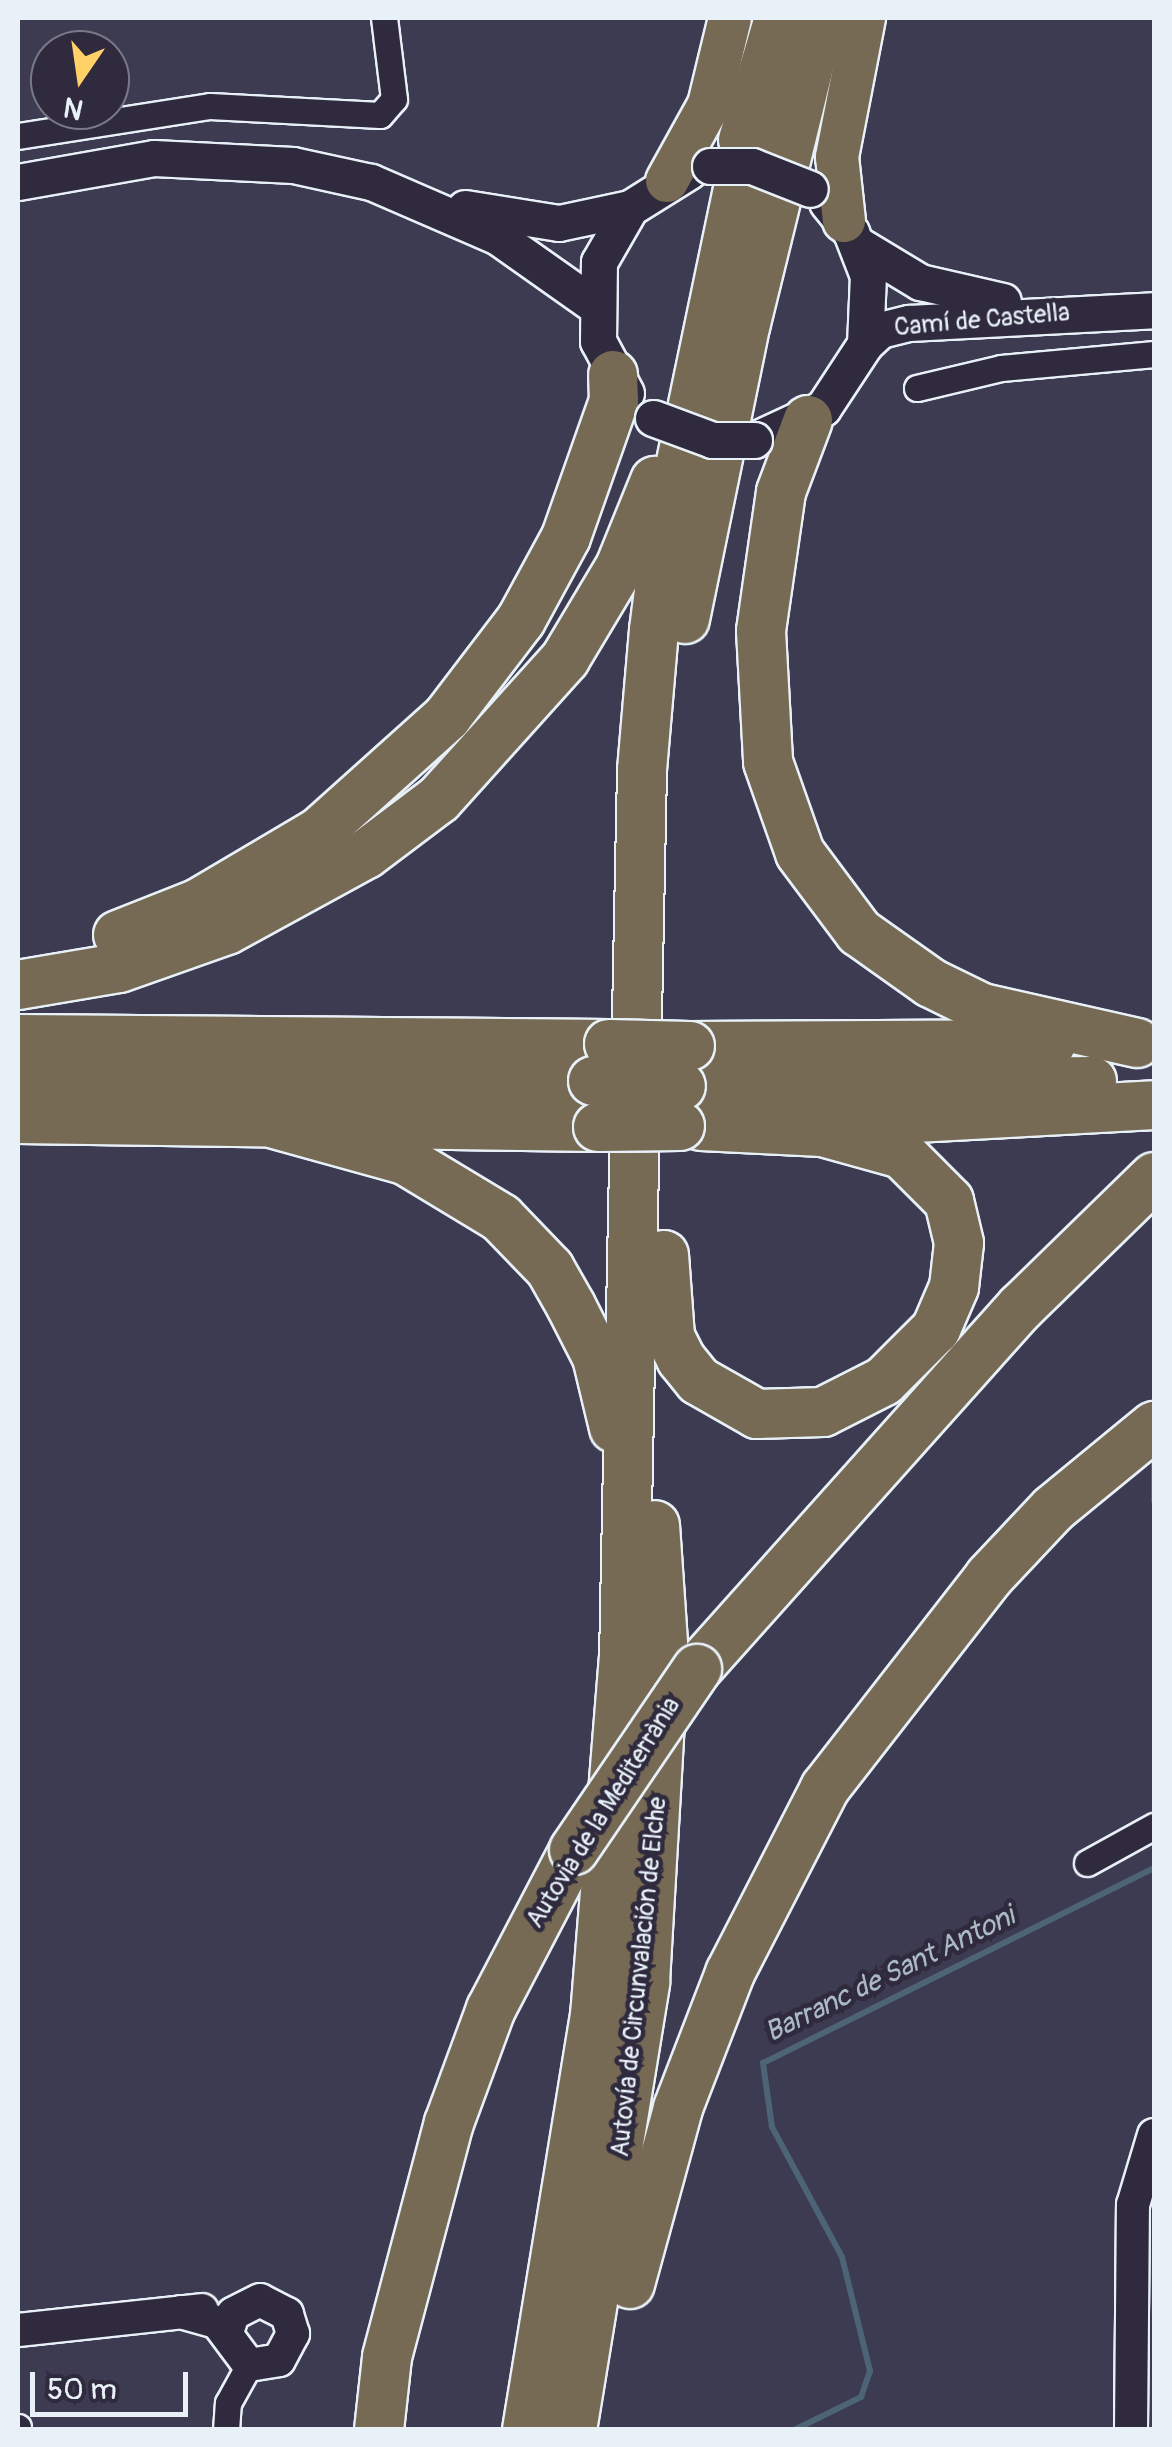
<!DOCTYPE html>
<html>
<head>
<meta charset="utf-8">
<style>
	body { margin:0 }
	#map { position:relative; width:1172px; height:2447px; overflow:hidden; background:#3d3b51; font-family:Pangolin,sans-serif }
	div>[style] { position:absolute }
	.stream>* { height:6px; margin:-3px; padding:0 3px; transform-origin:3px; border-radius:3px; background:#4c6475 }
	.roads { filter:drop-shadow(2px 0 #e8f1f8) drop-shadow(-2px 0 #e8f1f8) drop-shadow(0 2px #e8f1f8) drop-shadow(0 -2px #e8f1f8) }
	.minor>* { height:25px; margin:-12.5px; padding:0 12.5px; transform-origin:12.5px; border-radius:12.5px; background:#2f2a3d }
	.tertiary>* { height:32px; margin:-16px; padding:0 16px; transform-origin:16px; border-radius:16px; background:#2f2a3d }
	.secondary>* { height:35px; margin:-17.5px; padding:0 17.5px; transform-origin:17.5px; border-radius:17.5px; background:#2f2a3d }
	.trunk>* { height:42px; margin:-21px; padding:0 21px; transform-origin:21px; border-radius:21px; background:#766a54 }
	.motorway>* { height:48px; margin:-24px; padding:0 24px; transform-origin:24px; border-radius:24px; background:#766a54 }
	.bridges { filter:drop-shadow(2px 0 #e8f1f8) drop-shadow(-2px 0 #e8f1f8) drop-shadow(0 2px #e8f1f8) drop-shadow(0 -2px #e8f1f8) }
	.secondary-bridge>* { height:35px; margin:-17.5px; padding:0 17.5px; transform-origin:17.5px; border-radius:17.5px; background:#2f2a3d }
	.motorway-bridge>* { height:48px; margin:-24px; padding:0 24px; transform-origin:24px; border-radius:24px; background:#766a54 }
	span { translate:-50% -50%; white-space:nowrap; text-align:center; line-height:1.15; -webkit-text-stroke:9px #2f2a3d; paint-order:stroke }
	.street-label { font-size:25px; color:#e8f1f8 }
	.water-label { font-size:28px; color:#aab9c4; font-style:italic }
	.frame { position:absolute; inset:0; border:20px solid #e8f1f8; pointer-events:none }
	.north { position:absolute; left:30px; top:30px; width:100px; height:100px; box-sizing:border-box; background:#2f2a3d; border:2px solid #797a88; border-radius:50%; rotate:193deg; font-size:28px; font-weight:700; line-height:40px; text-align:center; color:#e8f1f8 }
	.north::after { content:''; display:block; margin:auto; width:35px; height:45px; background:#ffd166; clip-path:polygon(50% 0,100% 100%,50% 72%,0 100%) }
	.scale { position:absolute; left:30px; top:2372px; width:158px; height:45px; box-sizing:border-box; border:5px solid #e8f1f8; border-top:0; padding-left:12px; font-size:30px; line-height:35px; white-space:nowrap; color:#e8f1f8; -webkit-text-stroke:8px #2f2a3d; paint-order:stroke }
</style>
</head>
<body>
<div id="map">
	<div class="stream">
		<i style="left:1154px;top:1460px;width:41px;rotate:90deg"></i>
		<i style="left:794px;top:2430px;width:75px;rotate:-26.2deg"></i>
		<i style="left:861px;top:2397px;width:28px;rotate:-71deg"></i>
		<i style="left:870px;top:2371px;width:117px;rotate:-103.8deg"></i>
		<i style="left:842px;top:2257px;width:148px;rotate:-118.3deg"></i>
		<i style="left:772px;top:2127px;width:65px;rotate:-98deg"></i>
		<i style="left:763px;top:2063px;width:437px;rotate:-26.5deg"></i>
	</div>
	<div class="roads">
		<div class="minor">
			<i style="left:18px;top:136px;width:194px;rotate:-8.9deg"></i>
			<i style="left:210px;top:106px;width:170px;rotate:3deg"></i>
			<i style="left:380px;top:115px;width:21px;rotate:-49deg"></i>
			<i style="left:394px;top:99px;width:82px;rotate:-97deg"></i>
			<i style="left:917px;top:388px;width:86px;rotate:-13.4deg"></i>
			<i style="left:1001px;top:368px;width:154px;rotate:-5.2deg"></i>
			<i style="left:1087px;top:1863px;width:77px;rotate:-28.9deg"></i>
			<i style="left:18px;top:2427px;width:3px;rotate:90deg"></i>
			<i style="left:226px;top:2430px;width:27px;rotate:-86deg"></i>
			<i style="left:228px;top:2403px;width:43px;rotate:-61.1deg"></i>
		</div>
		<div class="tertiary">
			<i style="left:181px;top:2312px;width:37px;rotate:16deg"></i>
			<i style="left:217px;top:2322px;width:54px;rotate:53.3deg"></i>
			<i style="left:249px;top:2365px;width:30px;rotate:-9deg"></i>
			<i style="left:279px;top:2360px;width:30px;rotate:-62deg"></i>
			<i style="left:293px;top:2334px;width:21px;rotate:-107deg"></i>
			<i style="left:287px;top:2314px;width:30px;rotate:-153deg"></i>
			<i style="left:260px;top:2300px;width:30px;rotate:153deg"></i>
			<i style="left:233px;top:2314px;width:20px;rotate:108deg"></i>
			<i style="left:18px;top:2330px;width:185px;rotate:-6.2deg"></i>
			<i style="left:1131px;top:2430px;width:225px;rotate:-89.5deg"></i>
			<i style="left:1133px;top:2205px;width:73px;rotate:-73.3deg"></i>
		</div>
		<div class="secondary">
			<i style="left:18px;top:182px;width:138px;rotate:-10deg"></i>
			<i style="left:154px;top:158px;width:139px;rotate:2.9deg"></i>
			<i style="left:293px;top:165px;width:80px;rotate:12.3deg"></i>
			<i style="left:371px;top:182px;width:138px;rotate:23.4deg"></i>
			<i style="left:498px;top:237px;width:116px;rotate:35.2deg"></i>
			<i style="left:465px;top:208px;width:95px;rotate:9.1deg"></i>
			<i style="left:559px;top:223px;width:73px;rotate:-11.9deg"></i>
			<i style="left:857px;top:244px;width:74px;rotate:31.1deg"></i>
			<i style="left:920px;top:282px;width:85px;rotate:12.9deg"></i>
			<i style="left:865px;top:344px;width:21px;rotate:-43deg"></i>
			<i style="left:880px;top:330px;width:30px;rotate:-14deg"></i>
			<i style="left:909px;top:323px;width:245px;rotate:-3deg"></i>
			<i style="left:626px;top:393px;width:59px;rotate:-118.3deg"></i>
			<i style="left:598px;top:341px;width:79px;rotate:-89.3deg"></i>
			<i style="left:599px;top:262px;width:62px;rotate:-60.1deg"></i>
			<i style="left:630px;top:208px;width:70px;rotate:-32.1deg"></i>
			<i style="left:754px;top:440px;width:76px;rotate:-24.9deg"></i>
			<i style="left:823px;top:408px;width:77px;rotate:-56.7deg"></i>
			<i style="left:865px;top:344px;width:68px;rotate:-87.5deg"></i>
			<i style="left:868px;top:276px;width:47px;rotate:-111.1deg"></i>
			<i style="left:851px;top:232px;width:38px;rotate:-129deg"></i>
		</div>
		<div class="trunk">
			<i style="left:667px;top:181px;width:87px;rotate:-61.1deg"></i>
			<i style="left:709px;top:105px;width:89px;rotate:-76.4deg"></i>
			<i style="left:844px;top:221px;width:64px;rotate:-96.2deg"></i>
			<i style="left:837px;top:157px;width:142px;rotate:-79deg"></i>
		</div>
		<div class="motorway">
			<i style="left:743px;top:140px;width:127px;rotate:-73.6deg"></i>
			<i style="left:808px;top:420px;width:77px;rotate:110.6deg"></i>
			<i style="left:781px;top:492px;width:140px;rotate:98.2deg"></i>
			<i style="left:761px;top:631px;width:131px;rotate:86.9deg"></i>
			<i style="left:768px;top:762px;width:96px;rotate:70.6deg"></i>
			<i style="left:800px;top:853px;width:99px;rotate:53.2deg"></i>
			<i style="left:859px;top:932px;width:88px;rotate:35.3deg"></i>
			<i style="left:931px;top:983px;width:57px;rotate:26.1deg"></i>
			<i style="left:982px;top:1008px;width:159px;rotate:12.7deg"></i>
			<i style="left:685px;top:619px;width:302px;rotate:-78.4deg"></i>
			<i style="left:746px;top:323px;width:314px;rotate:-76.2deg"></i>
			<i style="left:118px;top:935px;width:87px;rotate:-21.6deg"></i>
			<i style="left:199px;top:903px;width:139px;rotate:-30.6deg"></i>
			<i style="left:319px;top:832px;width:172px;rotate:-41.9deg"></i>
			<i style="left:447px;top:717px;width:122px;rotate:-52.7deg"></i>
			<i style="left:521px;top:620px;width:94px;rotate:-61.5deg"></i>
			<i style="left:566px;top:537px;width:144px;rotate:-70.6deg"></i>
			<i style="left:614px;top:401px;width:26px;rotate:-92deg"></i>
			<i style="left:18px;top:985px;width:102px;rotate:-9.6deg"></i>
			<i style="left:119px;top:968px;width:114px;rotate:-19.4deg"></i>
			<i style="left:227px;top:930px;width:158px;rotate:-28.7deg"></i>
			<i style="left:366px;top:854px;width:91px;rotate:-37deg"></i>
			<i style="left:439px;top:799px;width:188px;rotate:-48deg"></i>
			<i style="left:565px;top:659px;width:107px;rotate:-59.1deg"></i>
			<i style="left:620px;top:567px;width:93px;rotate:-67.9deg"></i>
			<i style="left:18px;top:1039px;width:591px;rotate:0.48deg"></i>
			<i style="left:690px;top:1046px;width:361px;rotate:-0.3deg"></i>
			<i style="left:18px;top:1078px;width:575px;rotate:0.3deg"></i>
			<i style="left:681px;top:1086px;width:411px;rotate:-0.7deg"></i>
			<i style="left:18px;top:1119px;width:580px;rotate:0.79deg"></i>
			<i style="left:843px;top:1122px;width:311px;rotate:-3.1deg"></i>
			<i style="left:275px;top:1124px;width:135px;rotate:15.5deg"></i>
			<i style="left:405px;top:1160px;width:112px;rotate:31.1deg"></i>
			<i style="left:501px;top:1218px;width:71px;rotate:46.1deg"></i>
			<i style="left:550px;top:1269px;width:43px;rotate:60.4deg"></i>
			<i style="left:571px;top:1306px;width:57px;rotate:63deg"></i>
			<i style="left:597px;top:1357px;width:73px;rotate:76.5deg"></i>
			<i style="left:664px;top:1255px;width:82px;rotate:85.8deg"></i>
			<i style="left:670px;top:1337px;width:25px;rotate:63deg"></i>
			<i style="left:681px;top:1359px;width:28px;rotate:51deg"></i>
			<i style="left:699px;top:1381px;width:67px;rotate:29.6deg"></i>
			<i style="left:757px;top:1414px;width:66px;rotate:-1.7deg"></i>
			<i style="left:823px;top:1412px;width:68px;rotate:-26.9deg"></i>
			<i style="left:884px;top:1381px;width:74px;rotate:-45deg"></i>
			<i style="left:936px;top:1329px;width:46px;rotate:-66.8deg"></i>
			<i style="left:954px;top:1287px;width:44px;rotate:-83.5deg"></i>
			<i style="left:959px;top:1243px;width:43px;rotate:-103.4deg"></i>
			<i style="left:949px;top:1201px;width:66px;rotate:-135deg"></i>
			<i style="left:902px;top:1154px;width:83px;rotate:-164.6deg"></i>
			<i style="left:822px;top:1132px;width:121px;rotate:-177.2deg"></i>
			<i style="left:697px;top:1669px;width:486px;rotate:-48.2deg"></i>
			<i style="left:1021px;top:1307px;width:186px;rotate:-44.3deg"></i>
			<i style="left:630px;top:2284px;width:182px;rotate:-74.7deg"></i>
			<i style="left:678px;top:2108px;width:145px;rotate:-68.9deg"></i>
			<i style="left:730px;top:1973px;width:208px;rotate:-62.8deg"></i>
			<i style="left:825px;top:1788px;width:267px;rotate:-52.1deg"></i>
			<i style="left:989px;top:1577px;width:93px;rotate:-46.7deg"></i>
			<i style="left:1053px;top:1509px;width:131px;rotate:-39.4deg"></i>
			<i style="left:379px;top:2430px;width:73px;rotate:-83.7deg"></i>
			<i style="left:387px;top:2357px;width:242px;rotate:-75.2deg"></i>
			<i style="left:449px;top:2123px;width:121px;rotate:-69.8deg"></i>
			<i style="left:491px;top:2009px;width:179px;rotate:-62.4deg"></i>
			<i style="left:527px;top:2430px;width:420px;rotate:-80.7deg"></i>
			<i style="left:595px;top:2016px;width:358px;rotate:-85.4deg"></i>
			<i style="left:624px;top:1659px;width:889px;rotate:-88.84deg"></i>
			<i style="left:642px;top:770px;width:141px;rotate:-85.1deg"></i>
			<i style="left:654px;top:630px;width:102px;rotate:-82.7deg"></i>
			<i style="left:667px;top:529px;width:425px;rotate:-78.2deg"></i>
			<i style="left:572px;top:2430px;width:454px;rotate:-80.7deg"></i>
			<i style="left:645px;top:1982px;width:326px;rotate:-86.7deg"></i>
			<i style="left:664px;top:1657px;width:132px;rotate:-93.9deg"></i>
		</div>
	</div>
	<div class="bridges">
		<div class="secondary-bridge">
			<i style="left:710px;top:166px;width:42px"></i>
			<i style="left:752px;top:166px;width:62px;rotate:21.6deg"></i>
			<i style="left:653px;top:418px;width:63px;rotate:20.4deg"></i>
			<i style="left:712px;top:440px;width:42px"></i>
		</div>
		<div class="motorway-bridge">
			<i style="left:609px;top:1044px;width:81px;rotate:1.4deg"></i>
			<i style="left:593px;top:1081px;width:88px;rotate:3.3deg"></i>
			<i style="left:598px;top:1127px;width:82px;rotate:-0.7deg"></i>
			<i style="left:574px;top:1850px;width:219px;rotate:-55.8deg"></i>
		</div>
	</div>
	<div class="street-label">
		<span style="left:982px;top:321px;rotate:-5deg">Camí de Castella</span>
		<span style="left:604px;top:1813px;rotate:-58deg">Autovia de la Mediterrània</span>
		<span style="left:640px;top:1977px;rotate:-84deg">Autovía de Circunvalación de Elche</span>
	</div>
	<div class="water-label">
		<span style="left:890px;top:1975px;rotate:-26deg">Barranc de Sant Antoni</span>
	</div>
	<div class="frame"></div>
	<div class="north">N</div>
	<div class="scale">50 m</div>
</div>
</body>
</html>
